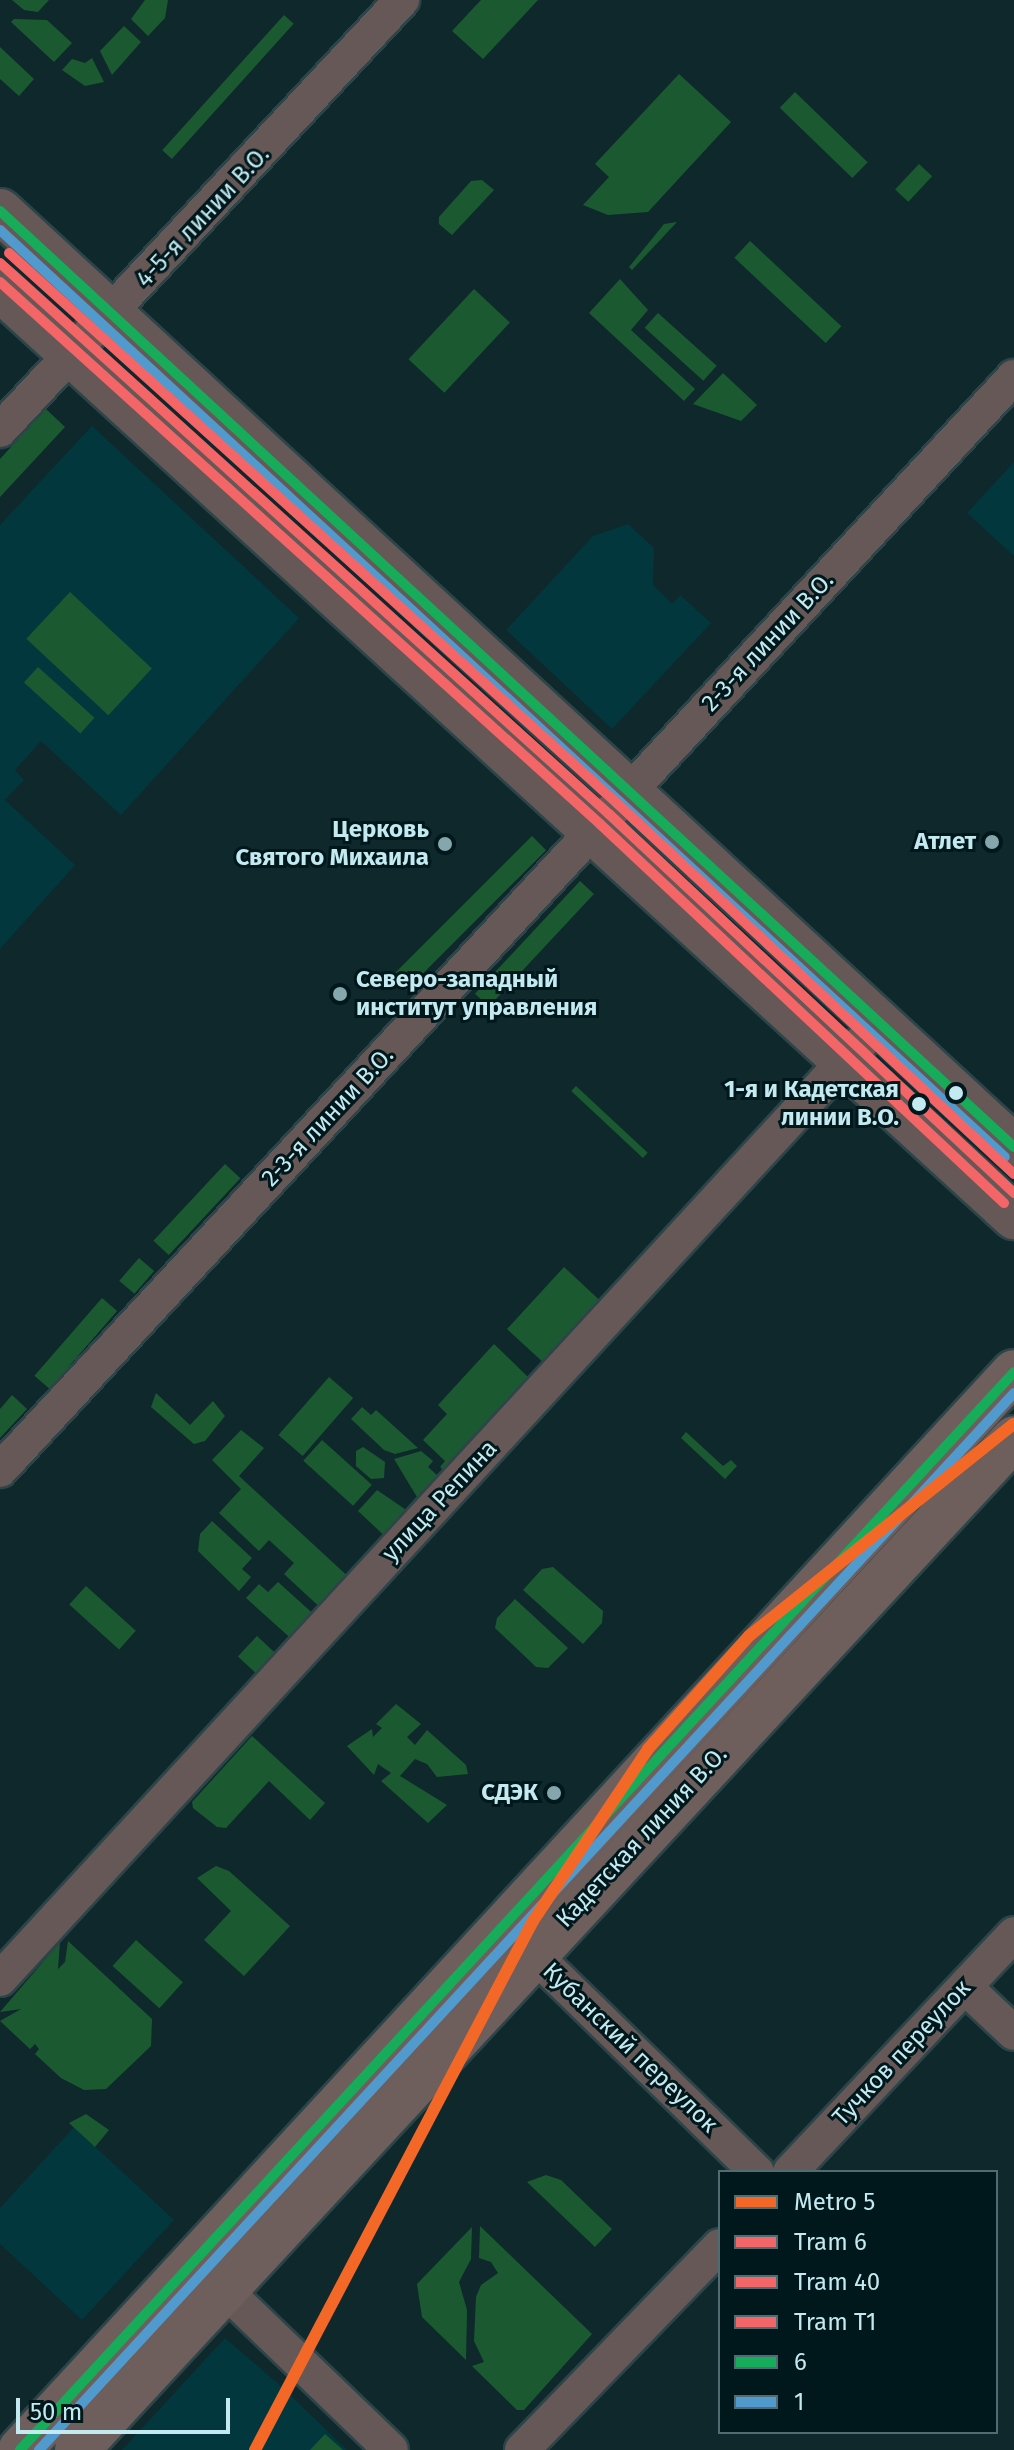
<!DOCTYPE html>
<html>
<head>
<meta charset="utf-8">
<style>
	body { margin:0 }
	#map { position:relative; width:1014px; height:2450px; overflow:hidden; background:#0e282c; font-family:"Fira Sans",sans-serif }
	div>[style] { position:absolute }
	.built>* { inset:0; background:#02373e }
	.green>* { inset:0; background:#1b5a31; transform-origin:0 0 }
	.roads { filter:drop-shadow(2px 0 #2d4549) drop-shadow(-2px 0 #2d4549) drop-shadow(0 2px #2d4549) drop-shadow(0 -2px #2d4549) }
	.street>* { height:34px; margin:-17px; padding:0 17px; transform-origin:17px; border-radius:17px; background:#665856 }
	.secondary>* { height:44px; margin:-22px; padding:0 22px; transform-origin:22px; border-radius:22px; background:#665856 }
	.primary>* { height:44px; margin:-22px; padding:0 22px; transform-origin:22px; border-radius:22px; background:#6e5e5c }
	.bus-1>* { height:10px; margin:-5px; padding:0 5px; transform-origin:5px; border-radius:5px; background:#16ac5a }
	.bus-2>* { height:10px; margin:-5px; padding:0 5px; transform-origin:5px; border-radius:5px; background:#509ace }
	.tram-1>* { height:10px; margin:-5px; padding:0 5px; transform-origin:5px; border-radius:5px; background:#f36567 }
	.tram-2>* { height:10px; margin:-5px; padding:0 5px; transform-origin:5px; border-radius:5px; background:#f36567 }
	.tram-3>* { height:10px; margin:-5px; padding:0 5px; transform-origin:5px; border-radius:5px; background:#f36567 }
	.metro-1>* { height:12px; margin:-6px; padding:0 6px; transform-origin:6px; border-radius:6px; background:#f36827 }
	.dots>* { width:22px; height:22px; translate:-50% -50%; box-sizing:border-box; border:4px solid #00181c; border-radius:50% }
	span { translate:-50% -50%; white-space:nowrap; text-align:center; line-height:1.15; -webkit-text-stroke:6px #00181c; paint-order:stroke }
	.street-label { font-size:24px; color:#c3eaf1 }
	.poi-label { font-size:24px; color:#c3eaf1; font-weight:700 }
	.right { translate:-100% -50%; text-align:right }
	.left { translate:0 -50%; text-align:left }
	.stop-label { font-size:24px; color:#c3eaf1; font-weight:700 }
	.legend { position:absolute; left:718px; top:2170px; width:280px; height:264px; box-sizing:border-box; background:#00181c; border:2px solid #4e6c71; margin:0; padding:10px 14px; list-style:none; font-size:24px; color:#c3eaf1 }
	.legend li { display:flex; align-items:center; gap:16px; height:40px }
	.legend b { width:40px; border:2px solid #4e6c71 }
	.scale { position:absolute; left:16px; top:2398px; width:214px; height:36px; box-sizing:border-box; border:4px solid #c3eaf1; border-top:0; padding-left:10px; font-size:24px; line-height:28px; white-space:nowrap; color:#c3eaf1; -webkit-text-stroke:6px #00181c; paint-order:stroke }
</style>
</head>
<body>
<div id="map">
	<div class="built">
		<i style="clip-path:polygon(92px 426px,299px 618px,121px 815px,41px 741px,15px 770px,24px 780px,5px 800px,75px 865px,0 949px,0 525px)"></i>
		<i style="clip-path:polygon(1014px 462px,1014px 556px,967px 513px)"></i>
		<i style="clip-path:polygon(628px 524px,654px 548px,653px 585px,672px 604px,680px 595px,711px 623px,612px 729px,506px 630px,593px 536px)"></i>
		<i style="clip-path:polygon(74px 2127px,174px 2220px,82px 2320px,0 2244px,0 2208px)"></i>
		<i style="clip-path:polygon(225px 2338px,282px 2387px,347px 2450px,122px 2450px)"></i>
	</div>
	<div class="green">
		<i style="clip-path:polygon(12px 0,49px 0,38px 12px,24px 10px)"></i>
		<i style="clip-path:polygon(145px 0,168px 0,165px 18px,148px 36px,131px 19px)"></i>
		<i style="clip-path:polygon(481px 0,538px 0,483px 59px,452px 31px)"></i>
		<i style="left:284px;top:15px;width:13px;height:182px;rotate:42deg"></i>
		<i style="clip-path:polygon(14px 19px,47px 20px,72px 43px,54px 62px,11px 22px)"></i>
		<i style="clip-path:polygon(124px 26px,141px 42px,112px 75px,100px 51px)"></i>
		<i style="clip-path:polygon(0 47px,34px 79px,19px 96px,0 79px)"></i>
		<i style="clip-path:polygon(92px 58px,104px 82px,85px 86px,62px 70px,72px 59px,85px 63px)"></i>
		<i style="clip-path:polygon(679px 74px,731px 122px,648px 212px,608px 215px,583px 205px,609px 177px,595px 164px)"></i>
		<i style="left:795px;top:92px;width:101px;height:22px;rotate:44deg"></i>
		<i style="left:919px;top:164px;width:18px;height:35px;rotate:43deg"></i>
		<i style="clip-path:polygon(482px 180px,494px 190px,452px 235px,439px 224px,439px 217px,471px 181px)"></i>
		<i style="clip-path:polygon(677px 222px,632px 270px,629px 267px,664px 224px)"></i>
		<i style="left:750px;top:241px;width:125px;height:23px;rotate:43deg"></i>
		<i style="clip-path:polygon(620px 279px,648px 310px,631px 330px,695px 389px,684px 401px,589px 313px)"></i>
		<i style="left:474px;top:289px;width:49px;height:96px;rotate:43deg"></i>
		<i style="left:658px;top:313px;width:79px;height:20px;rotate:42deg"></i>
		<i style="clip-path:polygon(723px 373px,757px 405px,741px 421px,693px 404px)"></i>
		<i style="clip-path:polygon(46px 409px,65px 427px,0 497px,0 459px)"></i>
		<i style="left:70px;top:592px;width:112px;height:64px;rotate:43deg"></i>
		<i style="left:38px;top:667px;width:76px;height:21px;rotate:42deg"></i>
		<i style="left:532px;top:836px;width:20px;height:198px;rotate:45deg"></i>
		<i style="left:580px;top:881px;width:19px;height:154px;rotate:43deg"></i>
		<i style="left:576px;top:1086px;width:98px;height:7px;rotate:43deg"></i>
		<i style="left:225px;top:1164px;width:21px;height:105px;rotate:43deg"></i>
		<i style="left:139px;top:1258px;width:20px;height:30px;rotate:41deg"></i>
		<i style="clip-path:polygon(564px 1267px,608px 1308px,545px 1364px,507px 1329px)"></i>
		<i style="left:102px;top:1298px;width:20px;height:103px;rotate:41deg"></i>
		<i style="clip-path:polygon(494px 1344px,530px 1379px,452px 1478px,440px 1467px,445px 1461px,423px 1440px,447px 1414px,438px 1405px)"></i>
		<i style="left:329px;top:1377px;width:32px;height:77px;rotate:41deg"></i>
		<i style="clip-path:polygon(156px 1393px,190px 1425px,213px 1401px,225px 1416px,205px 1441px,194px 1444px,151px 1407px)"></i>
		<i style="clip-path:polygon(12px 1395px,27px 1409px,0 1438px,0 1409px)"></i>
		<i style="clip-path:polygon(362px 1407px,371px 1415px,376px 1410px,418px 1448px,395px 1454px,384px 1450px,351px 1419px)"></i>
		<i style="clip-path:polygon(241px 1430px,264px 1448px,239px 1476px,353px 1581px,325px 1612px,284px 1574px,294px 1563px,269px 1540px,259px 1551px,219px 1513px,241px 1489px,212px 1460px)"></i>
		<i style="clip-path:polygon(686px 1432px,723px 1466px,731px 1460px,737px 1466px,725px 1479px,681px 1438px)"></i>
		<i style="left:322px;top:1440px;width:67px;height:28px;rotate:42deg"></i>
		<i style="clip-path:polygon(363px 1447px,385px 1462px,384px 1478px,371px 1479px,356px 1466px,356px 1451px)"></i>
		<i style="clip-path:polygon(421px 1451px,433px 1461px,428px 1467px,446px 1483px,423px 1507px,394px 1459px)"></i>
		<i style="clip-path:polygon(377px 1490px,415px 1516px,390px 1541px,358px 1511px)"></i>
		<i style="clip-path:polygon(212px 1521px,252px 1558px,242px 1569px,251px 1577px,239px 1591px,198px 1551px,200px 1534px)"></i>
		<i style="clip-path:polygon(553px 1567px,603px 1611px,602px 1623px,583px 1644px,523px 1590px,542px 1569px)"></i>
		<i style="clip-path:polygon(278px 1582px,319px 1619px,296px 1643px,246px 1598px,259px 1584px,268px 1592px)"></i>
		<i style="left:86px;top:1586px;width:67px;height:25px;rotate:42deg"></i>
		<i style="clip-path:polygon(515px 1599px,568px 1648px,548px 1668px,536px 1667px,495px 1628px,497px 1618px)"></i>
		<i style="left:257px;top:1636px;width:34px;height:28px;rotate:43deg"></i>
		<i style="clip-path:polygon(396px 1704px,421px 1724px,407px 1737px,415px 1745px,427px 1730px,466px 1765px,468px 1774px,437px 1777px,427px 1764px,415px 1759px,400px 1776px,447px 1805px,428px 1823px,381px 1781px,391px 1773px,378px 1764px,374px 1775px,347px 1746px,372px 1729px,373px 1737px,382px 1728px,376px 1724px)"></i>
		<i style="clip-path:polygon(252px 1736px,325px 1803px,310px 1820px,269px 1781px,226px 1828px,217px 1827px,193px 1808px,192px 1802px)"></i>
		<i style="clip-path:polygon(216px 1866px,229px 1871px,290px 1926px,244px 1976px,204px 1940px,231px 1911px,197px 1878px)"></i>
		<i style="left:136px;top:1940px;width:63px;height:35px;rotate:42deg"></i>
		<i style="clip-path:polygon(68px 1941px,152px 2019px,151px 2046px,106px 2089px,84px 2090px,61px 2078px,35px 2054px,39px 2049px,35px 2044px,30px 2049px,0 2021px,21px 2009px,0 2012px,60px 1942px,58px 1969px,65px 1962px)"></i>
		<i style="clip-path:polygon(86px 2114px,109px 2130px,95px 2147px,69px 2123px)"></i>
		<i style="clip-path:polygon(546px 2175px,561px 2180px,612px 2229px,595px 2247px,527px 2182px)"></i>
		<i style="clip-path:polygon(480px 2226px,592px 2334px,524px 2410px,517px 2410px,472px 2366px,484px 2362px,474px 2341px,476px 2297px,481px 2285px,498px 2273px,491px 2262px,479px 2258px)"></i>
		<i style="clip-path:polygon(472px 2227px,471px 2259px,459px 2282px,467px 2310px,466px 2360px,422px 2317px,417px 2284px)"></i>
		<i style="clip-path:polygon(325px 2434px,343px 2450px,310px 2450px)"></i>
	</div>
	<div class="roads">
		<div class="street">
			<i style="left:0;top:430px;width:589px;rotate:-46.93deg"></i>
			<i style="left:0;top:1470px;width:1491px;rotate:-47.15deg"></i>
			<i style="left:518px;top:1939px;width:334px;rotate:44.3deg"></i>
			<i style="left:0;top:1979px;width:1299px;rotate:-47.4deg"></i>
			<i style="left:965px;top:1987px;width:67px;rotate:43.2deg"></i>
			<i style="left:790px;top:2172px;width:327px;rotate:-46.7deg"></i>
			<i style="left:207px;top:2273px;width:255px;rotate:43.9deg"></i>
			<i style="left:522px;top:2450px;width:284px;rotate:-45.9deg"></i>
		</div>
		<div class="secondary">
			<i style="left:0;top:211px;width:1380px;rotate:42.71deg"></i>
			<i style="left:0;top:289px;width:1375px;rotate:42.46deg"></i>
		</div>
		<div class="primary">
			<i style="left:20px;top:2450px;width:1466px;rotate:-47.32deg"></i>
			<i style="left:77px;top:2450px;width:1379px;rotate:-47.2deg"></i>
		</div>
	</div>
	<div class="bus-1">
		<i style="left:0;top:211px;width:1380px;rotate:42.71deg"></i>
		<i style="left:20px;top:2450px;width:1466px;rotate:-47.32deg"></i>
	</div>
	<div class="bus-2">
		<i style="left:0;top:230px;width:1367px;rotate:42.69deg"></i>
		<i style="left:39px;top:2450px;width:1438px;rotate:-47.31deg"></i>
	</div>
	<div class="tram-1">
		<i style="left:0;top:263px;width:821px;rotate:42.14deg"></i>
		<i style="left:609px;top:814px;width:555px;rotate:43.1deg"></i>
	</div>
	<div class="tram-2">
		<i style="left:0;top:282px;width:809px;rotate:42.09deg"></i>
		<i style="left:600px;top:824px;width:554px;rotate:43.17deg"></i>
	</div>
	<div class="tram-3">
		<i style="left:9px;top:253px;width:821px;rotate:42.14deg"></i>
		<i style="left:618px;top:804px;width:542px;rotate:43.06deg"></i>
	</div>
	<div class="metro-1">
		<i style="left:255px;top:2450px;width:598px;rotate:-62.28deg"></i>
		<i style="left:533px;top:1921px;width:207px;rotate:-56.2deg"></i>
		<i style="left:648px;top:1749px;width:152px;rotate:-48.2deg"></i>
		<i style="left:749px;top:1636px;width:339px;rotate:-38.7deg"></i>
	</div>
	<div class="dots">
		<i style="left:992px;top:842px;background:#84a6ac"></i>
		<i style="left:445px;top:844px;background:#84a6ac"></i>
		<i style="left:340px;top:994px;background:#84a6ac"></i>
		<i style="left:956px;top:1093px;background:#c3eaf1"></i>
		<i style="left:919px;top:1104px;background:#c3eaf1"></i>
		<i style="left:554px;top:1793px;background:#84a6ac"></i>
	</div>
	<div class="street-label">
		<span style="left:203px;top:217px;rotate:-47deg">4-5-я линии В.О.</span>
		<span style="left:768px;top:642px;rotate:-47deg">2-3-я линии В.О.</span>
		<span style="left:328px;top:1117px;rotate:-47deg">2-3-я линии В.О.</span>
		<span style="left:440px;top:1501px;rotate:-47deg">улица Репина</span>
		<span style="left:642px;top:1837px;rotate:-47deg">Кадетская линия В.О.</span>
		<span style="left:630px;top:2048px;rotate:44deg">Кубанский переулок</span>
		<span style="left:902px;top:2053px;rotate:-47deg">Тучков переулок</span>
	</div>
	<div class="poi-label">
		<span class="right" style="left:429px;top:844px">Церковь<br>Святого Михаила</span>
		<span class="right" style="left:976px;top:842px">Атлет</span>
		<span class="left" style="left:356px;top:994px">Северо-западный<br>институт управления</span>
		<span class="right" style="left:538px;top:1793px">СДЭК</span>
	</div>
	<div class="stop-label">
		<span class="right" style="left:899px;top:1104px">1-я и Кадетская<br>линии В.О.</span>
	</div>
	<ul class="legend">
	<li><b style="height:10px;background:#f36827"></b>Metro 5</li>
	<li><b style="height:10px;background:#f36567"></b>Tram 6</li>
	<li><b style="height:10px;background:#f36567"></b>Tram 40</li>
	<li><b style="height:10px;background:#f36567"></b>Tram Т1</li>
	<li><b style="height:10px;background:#16ac5a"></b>6</li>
	<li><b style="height:10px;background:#509ace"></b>1</li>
	</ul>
	<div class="scale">50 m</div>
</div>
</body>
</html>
